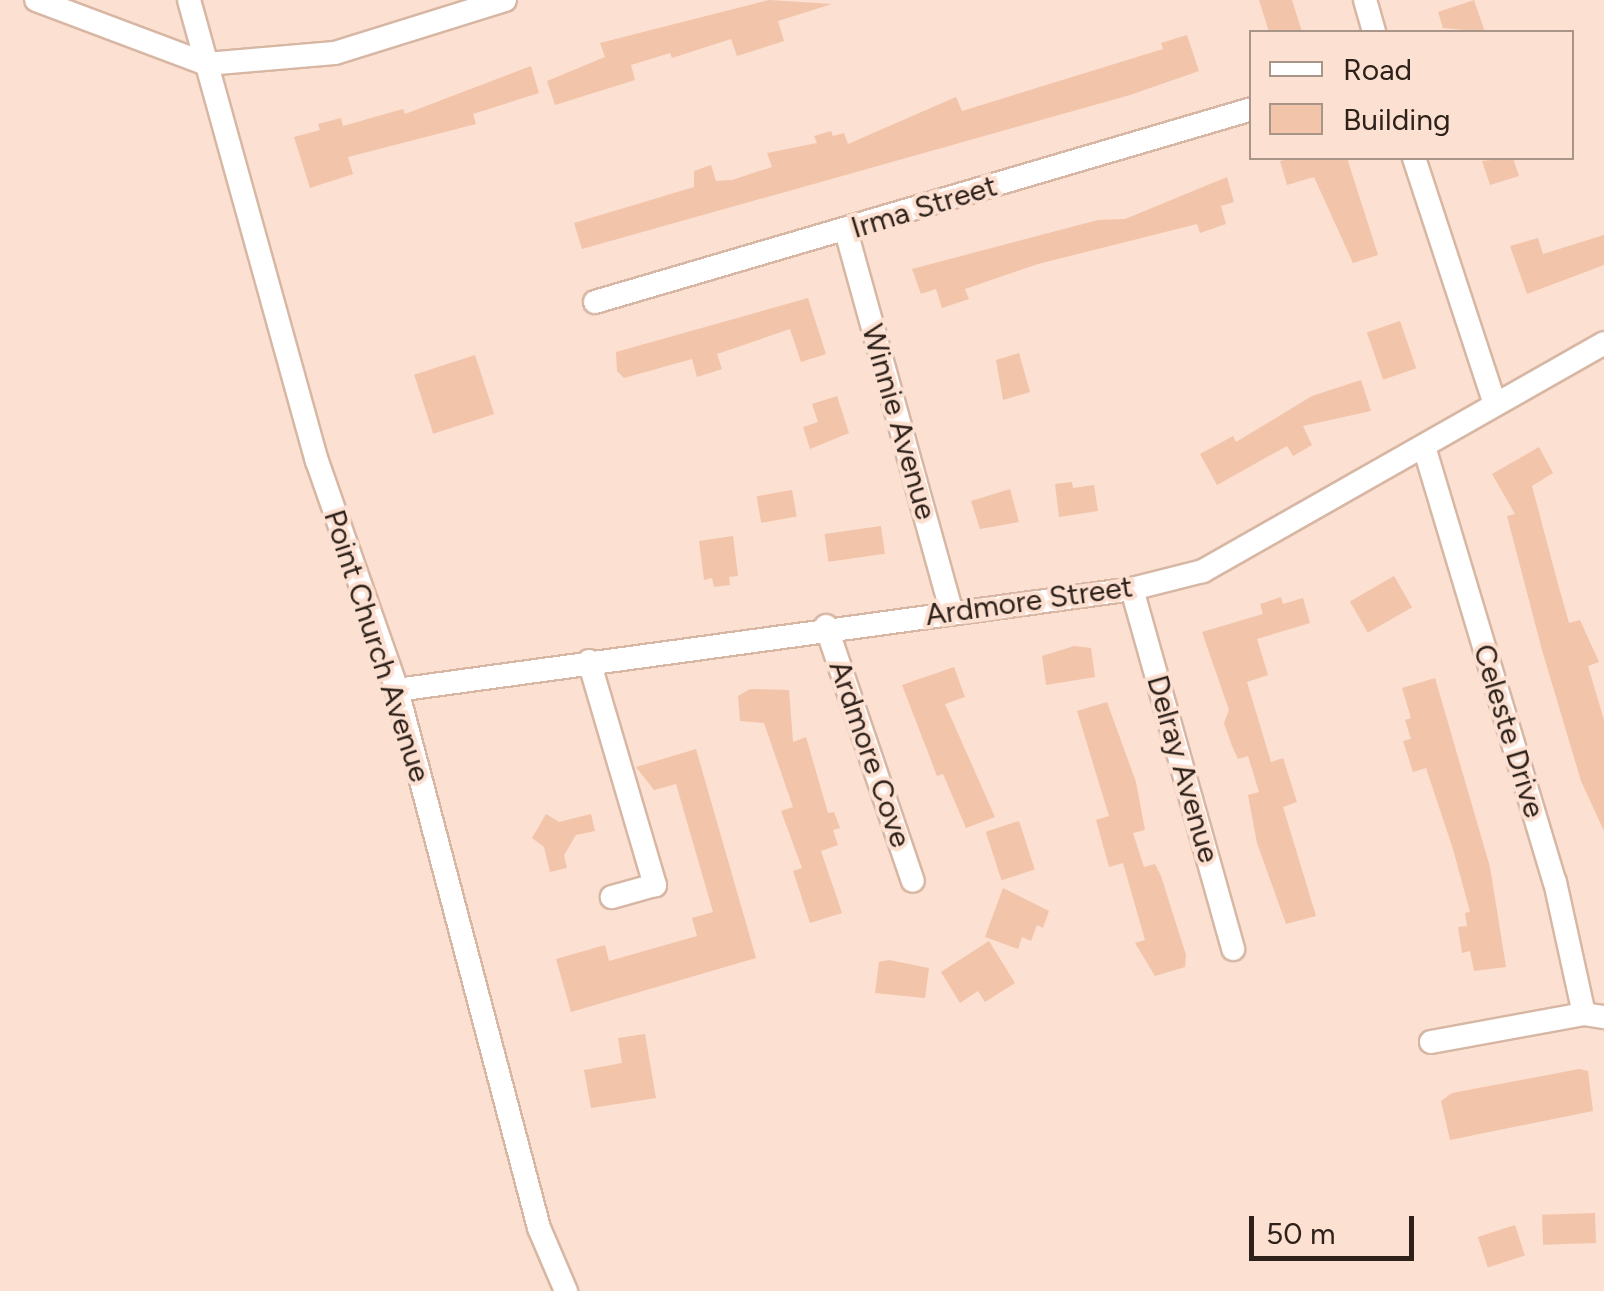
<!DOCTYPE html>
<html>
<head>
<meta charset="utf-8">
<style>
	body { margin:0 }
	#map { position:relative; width:1604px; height:1291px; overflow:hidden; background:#fce0d1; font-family:Figtree,sans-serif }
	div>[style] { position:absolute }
	.building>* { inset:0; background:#f2c4aa; transform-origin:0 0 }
	.roads { filter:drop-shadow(2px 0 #d7b7a4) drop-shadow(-2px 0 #d7b7a4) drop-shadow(0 2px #d7b7a4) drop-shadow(0 -2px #d7b7a4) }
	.minor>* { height:22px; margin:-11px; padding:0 11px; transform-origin:11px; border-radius:11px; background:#fff }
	span { translate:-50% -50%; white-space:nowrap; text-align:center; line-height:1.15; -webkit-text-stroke:8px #fce0d1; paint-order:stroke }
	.street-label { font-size:30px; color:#2d211a }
	.legend { position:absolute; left:1249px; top:30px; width:325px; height:130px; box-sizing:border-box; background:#fce0d1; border:2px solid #a99488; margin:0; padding:12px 18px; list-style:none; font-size:30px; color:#2d211a }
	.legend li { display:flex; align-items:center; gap:20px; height:50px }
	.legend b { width:50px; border:2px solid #a99488 }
	.scale { position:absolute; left:1249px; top:1216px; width:165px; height:45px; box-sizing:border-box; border:5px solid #2d211a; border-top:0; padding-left:12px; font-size:30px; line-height:35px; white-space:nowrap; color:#2d211a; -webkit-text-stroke:8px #fce0d1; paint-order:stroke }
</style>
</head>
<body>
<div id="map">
	<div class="building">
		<i style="clip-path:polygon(769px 0,832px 4px,778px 21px,784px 41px,737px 56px,731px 39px,672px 58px,670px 53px,631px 65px,635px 80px,555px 105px,547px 81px,605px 57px,600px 43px)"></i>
		<i style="clip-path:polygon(1259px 0,1292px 0,1302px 32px,1269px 32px)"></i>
		<i style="clip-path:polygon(1474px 0,1485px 32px,1443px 28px,1438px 12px)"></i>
		<i style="clip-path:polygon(1187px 35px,1199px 71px,1130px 95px,582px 249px,574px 223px,694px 187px,694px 171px,711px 165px,716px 181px,732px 180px,772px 167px,767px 153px,817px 143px,814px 136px,831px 131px,833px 136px,844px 133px,848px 144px,956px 97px,962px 111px,1163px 49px,1161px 43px)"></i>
		<i style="clip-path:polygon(531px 66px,539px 93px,473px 114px,476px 124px,348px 157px,353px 174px,310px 188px,294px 137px,320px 130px,318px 124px,341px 118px,343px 126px,403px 109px,405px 114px)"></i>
		<i style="clip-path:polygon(1292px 158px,1347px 158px,1378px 255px,1353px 263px,1314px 177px,1287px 185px,1280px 161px)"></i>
		<i style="clip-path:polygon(1513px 158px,1519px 176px,1490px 185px,1482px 161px)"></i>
		<i style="clip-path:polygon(1227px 177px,1234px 202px,1221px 206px,1226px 224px,1200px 233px,1197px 224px,1038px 264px,965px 289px,969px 299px,942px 308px,936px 289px,921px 294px,912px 269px,1098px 220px,1125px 219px)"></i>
		<i style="clip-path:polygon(1604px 235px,1604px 265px,1527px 294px,1510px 246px,1538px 238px,1543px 254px)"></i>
		<i style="clip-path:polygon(808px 298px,826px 354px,801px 362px,790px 329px,717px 354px,722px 369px,697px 377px,692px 359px,624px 378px,617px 371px,616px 352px)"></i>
		<i style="left:1400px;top:321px;width:50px;height:35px;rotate:71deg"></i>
		<i style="clip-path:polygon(1019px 353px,1030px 392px,1003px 400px,996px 360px)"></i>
		<i style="left:475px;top:355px;width:62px;height:64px;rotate:72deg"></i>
		<i style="clip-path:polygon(1361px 380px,1371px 411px,1303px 426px,1312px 445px,1293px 456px,1287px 446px,1217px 485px,1200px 454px,1233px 436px,1236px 442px,1312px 396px)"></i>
		<i style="clip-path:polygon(837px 396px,849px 433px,810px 449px,803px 427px,818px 422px,812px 404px)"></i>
		<i style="clip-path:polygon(1539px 447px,1553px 473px,1532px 486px,1558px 584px,1569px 623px,1580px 620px,1599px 662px,1588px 666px,1604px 720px,1604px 831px,1581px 781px,1542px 650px,1507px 516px,1515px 514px,1492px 474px)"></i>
		<i style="clip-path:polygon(1072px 482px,1073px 488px,1094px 485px,1098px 511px,1059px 517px,1055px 484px)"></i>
		<i style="clip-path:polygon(1010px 489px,1019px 522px,980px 529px,971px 501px)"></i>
		<i style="left:792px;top:490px;width:27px;height:36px;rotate:80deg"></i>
		<i style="left:881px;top:526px;width:28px;height:57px;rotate:82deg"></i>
		<i style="clip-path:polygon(733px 536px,738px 576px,729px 577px,730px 585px,714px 587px,712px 578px,704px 580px,699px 541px)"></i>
		<i style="left:1394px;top:576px;width:36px;height:51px;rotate:60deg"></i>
		<i style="clip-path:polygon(1281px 597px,1283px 604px,1303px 598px,1310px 623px,1257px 639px,1268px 675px,1247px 682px,1271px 762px,1283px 758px,1297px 802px,1283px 807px,1316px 916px,1286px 924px,1257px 843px,1248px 795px,1259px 792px,1248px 756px,1238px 759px,1232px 746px,1224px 723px,1229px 710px,1202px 632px,1263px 614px,1260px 604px)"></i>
		<i style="clip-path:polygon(1074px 646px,1091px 648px,1095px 677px,1046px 685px,1042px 656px)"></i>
		<i style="clip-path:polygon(954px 667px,965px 697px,945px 704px,995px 817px,966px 828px,943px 774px,937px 776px,902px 685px)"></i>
		<i style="clip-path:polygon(1435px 678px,1490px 867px,1506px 967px,1474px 971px,1470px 951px,1462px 953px,1458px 927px,1467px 926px,1465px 913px,1470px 912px,1453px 849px,1426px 768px,1413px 772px,1403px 741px,1411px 739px,1405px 720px,1411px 718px,1402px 688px)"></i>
		<i style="clip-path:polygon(750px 689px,789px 690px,793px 742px,806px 737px,828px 813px,834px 812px,840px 828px,833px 830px,838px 845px,821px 851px,842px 913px,810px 923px,793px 871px,802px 868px,781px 811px,793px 807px,764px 723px,740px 721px,738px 696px)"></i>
		<i style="clip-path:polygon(1107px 702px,1136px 782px,1145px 830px,1133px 833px,1144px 867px,1155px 864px,1161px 876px,1186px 955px,1185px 967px,1155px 976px,1135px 943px,1145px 940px,1123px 863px,1109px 867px,1096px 820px,1109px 816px,1077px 711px)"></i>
		<i style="clip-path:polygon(696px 749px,756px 958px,571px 1012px,556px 959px,605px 945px,609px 961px,697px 936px,692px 918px,713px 912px,676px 784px,654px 790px,636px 767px)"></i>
		<i style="clip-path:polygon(546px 814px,559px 822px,591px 814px,595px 831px,576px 835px,564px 855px,567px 868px,550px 872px,544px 847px,532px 838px)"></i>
		<i style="left:1019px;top:821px;width:51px;height:35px;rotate:72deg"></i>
		<i style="clip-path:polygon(1003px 888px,1049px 911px,1043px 928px,1037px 925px,1031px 941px,1022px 937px,1018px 949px,985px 937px)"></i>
		<i style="clip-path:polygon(989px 941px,1015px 983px,985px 1002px,978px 991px,960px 1003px,941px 972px)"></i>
		<i style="clip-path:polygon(889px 960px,929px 968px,925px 998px,875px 993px,879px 962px)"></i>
		<i style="clip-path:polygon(645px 1034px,656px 1098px,591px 1108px,584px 1070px,622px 1063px,618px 1038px)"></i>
		<i style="clip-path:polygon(1579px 1069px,1588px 1071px,1593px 1111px,1450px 1140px,1441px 1101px,1452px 1093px)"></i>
		<i style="left:1595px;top:1213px;width:30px;height:53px;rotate:88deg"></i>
		<i style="left:1515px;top:1225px;width:32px;height:39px;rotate:72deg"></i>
	</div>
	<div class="roads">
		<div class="minor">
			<i style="left:36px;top:0;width:182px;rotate:20.6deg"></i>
			<i style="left:206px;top:64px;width:129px;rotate:-4.9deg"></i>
			<i style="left:335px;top:53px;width:178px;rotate:-17.3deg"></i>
			<i style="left:189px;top:0;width:478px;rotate:74.5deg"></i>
			<i style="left:317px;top:461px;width:243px;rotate:70.7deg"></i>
			<i style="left:397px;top:690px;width:556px;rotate:75.21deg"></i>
			<i style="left:539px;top:1228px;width:69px;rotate:66.8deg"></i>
			<i style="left:1365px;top:0;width:33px;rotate:74deg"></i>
			<i style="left:1414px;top:158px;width:259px;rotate:71.8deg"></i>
			<i style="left:846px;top:231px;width:395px;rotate:74.5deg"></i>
			<i style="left:595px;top:302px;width:685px;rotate:-16.37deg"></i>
			<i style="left:1425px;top:450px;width:451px;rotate:73.3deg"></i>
			<i style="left:1555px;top:882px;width:135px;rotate:77.6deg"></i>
			<i style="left:1132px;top:589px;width:374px;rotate:74.3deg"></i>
			<i style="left:826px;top:626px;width:269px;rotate:71.2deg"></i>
			<i style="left:589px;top:661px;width:234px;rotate:73.6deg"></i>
			<i style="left:655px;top:885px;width:45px;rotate:164.4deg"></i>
			<i style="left:397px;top:690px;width:742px;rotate:-7.82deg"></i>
			<i style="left:1132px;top:589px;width:73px;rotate:-14.2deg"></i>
			<i style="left:1203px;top:571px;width:461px;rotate:-29.6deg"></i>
			<i style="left:1431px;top:1042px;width:156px;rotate:-10.4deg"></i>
			<i style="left:1584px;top:1014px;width:20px;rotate:9deg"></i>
		</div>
	</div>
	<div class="street-label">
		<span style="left:924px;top:207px;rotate:-17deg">Irma Street</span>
		<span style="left:899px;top:422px;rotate:74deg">Winnie Avenue</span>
		<span style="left:1029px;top:601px;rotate:-8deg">Ardmore Street</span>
		<span style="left:377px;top:646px;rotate:72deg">Point Church Avenue</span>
		<span style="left:1509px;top:731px;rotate:73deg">Celeste Drive</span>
		<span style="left:870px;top:754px;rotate:71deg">Ardmore Cove</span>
		<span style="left:1183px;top:769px;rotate:74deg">Delray Avenue</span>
	</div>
	<ul class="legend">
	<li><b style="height:12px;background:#fff"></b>Road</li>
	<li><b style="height:28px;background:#f2c4aa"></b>Building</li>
	</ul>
	<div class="scale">50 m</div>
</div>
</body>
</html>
